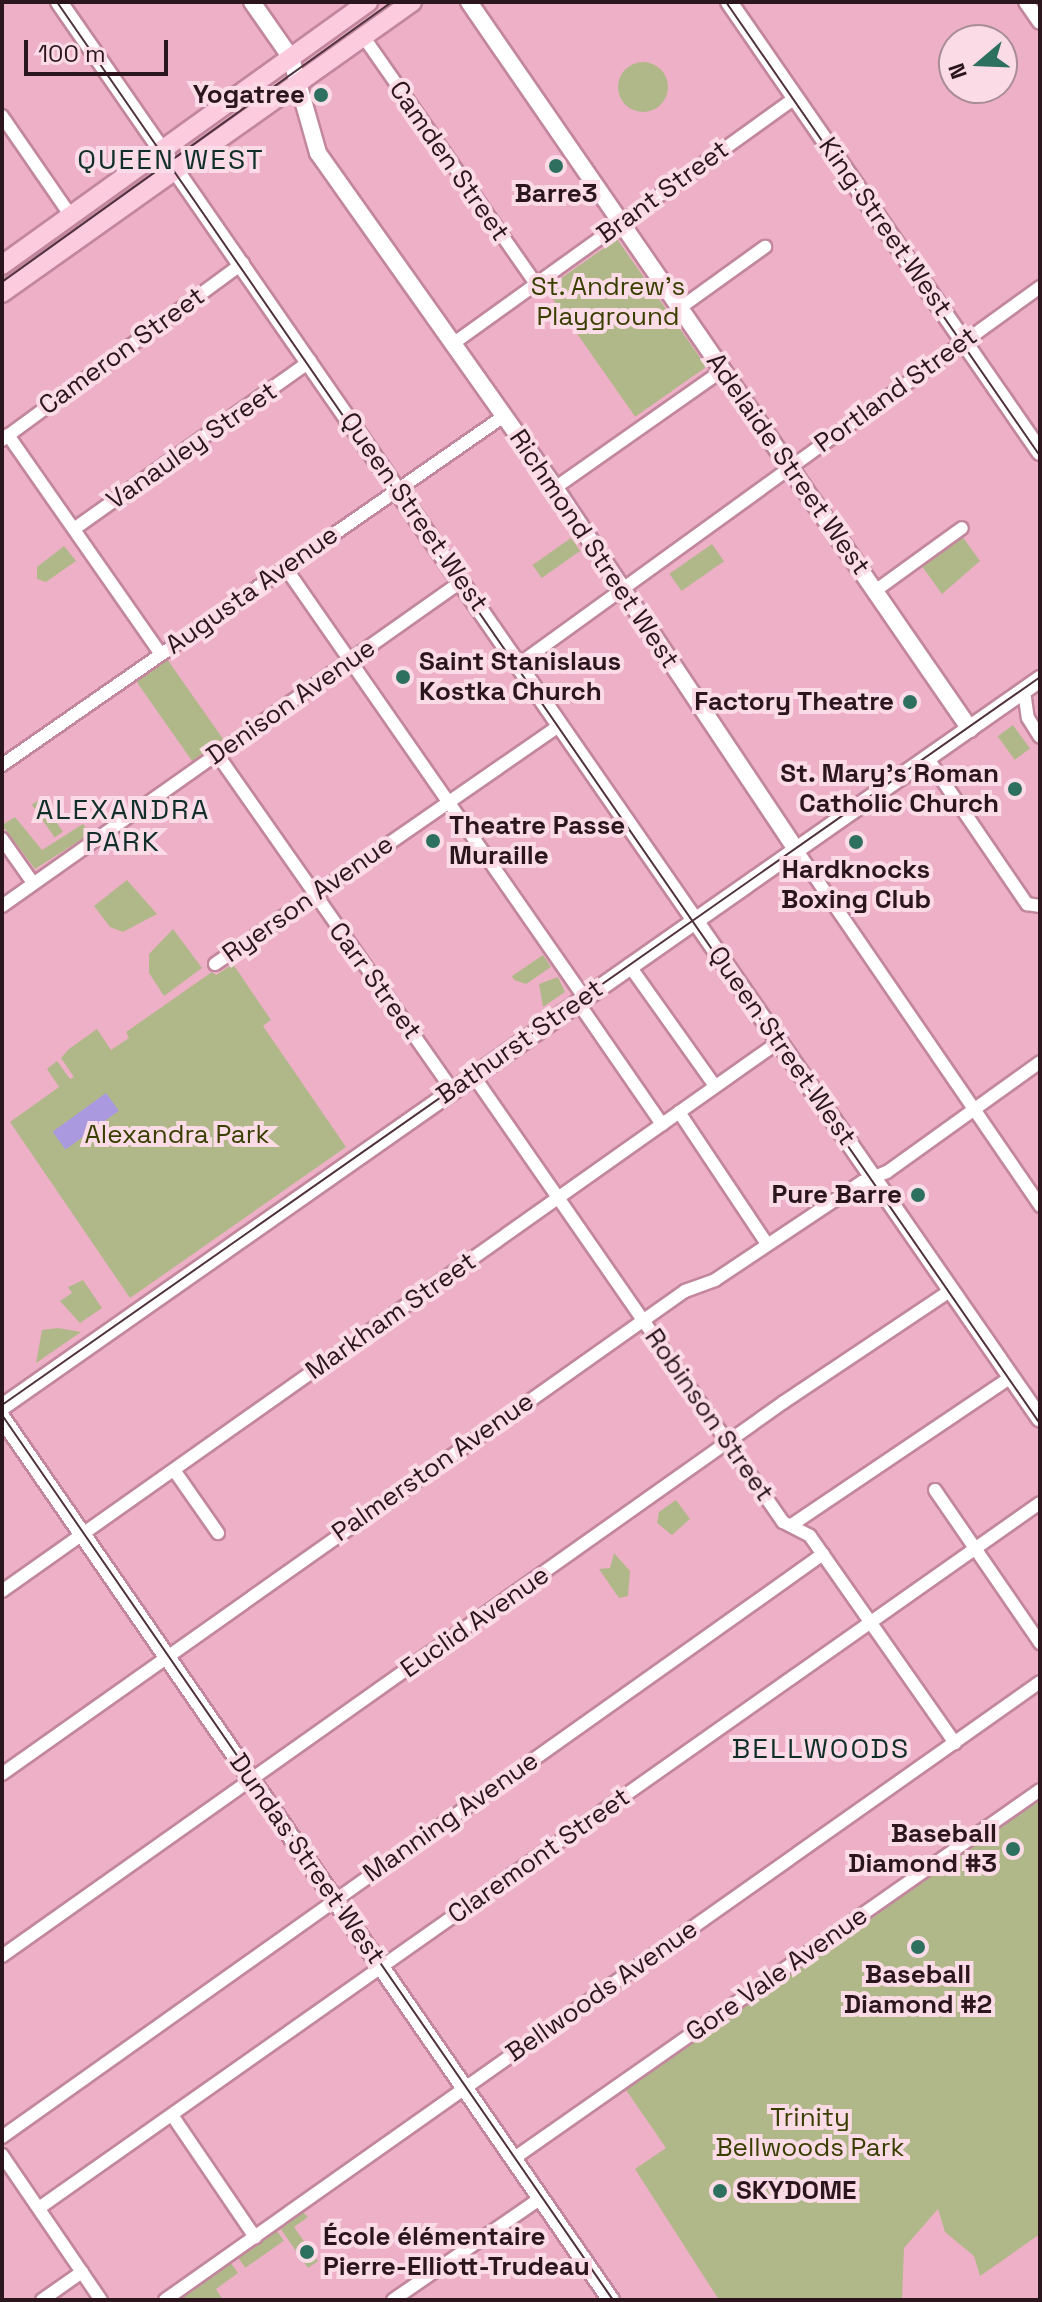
<!DOCTYPE html>
<html>
<head>
<meta charset="utf-8">
<style>
	body { margin:0 }
	#map { position:relative; width:1042px; height:2302px; overflow:hidden; background:#eeb0c7; font-family:"Space Grotesk",sans-serif }
	div>[style] { position:absolute }
	.green>* { inset:0; background:#b0b88a; transform-origin:0 0 }
	.round { border-radius:50% }
	.water>* { inset:0; background:#ab99e0; transform-origin:0 0 }
	.roads { filter:drop-shadow(2px 0 #c2879d) drop-shadow(-2px 0 #c2879d) drop-shadow(0 2px #c2879d) drop-shadow(0 -2px #c2879d) }
	.minor>* { height:12px; margin:-6px; padding:0 6px; transform-origin:6px; border-radius:6px; background:#fff }
	.tertiary>* { height:14px; margin:-7px; padding:0 7px; transform-origin:7px; border-radius:7px; background:#fff }
	.secondary>* { height:16px; margin:-8px; padding:0 8px; transform-origin:8px; border-radius:8px; background:#fff }
	.primary>* { height:18px; margin:-9px; padding:0 9px; transform-origin:9px; border-radius:9px; background:#fdcbde }
	.tram>* { height:2px; margin:-1px; padding:0 1px; transform-origin:1px; border-radius:1px; background:#4f323c }
	.dots>* { width:22px; height:22px; translate:-50% -50%; box-sizing:border-box; border:4px solid #fbdbe6; border-radius:50% }
	span { translate:-50% -50%; white-space:nowrap; text-align:center; line-height:1.15; -webkit-text-stroke:8px #fbdbe6; paint-order:stroke }
	.poi-label { font-size:26px; color:#2c161e; font-weight:700 }
	.right { translate:-100% -50%; text-align:right }
	.left { translate:0 -50%; text-align:left }
	.street-label { font-size:26px; color:#2c161e }
	.park-label { font-size:26px; color:#393f00 }
	.neighbourhood-label { font-size:28px; color:#102f28; letter-spacing:2px }
	.frame { position:absolute; inset:0; border:4px solid #2c161e; pointer-events:none }
	.north { position:absolute; left:938px; top:24px; width:80px; height:80px; box-sizing:border-box; background:#fbdbe6; border:2px solid #a88c96; border-radius:50%; rotate:251deg; font-size:22px; font-weight:700; line-height:32px; text-align:center; color:#2c161e }
	.north::after { content:''; display:block; margin:auto; width:28px; height:36px; background:#2e7060; clip-path:polygon(50% 0,100% 100%,50% 72%,0 100%) }
	.scale { position:absolute; left:24px; top:40px; width:144px; height:36px; box-sizing:border-box; border:4px solid #2c161e; border-top:0; padding-left:10px; font-size:24px; line-height:28px; white-space:nowrap; color:#2c161e; -webkit-text-stroke:6px #fbdbe6; paint-order:stroke }
</style>
</head>
<body>
<div id="map">
	<div class="green">
		<i class="round" style="left:618px;top:62px;width:50px;height:50px"></i>
		<i style="left:617px;top:239px;width:156px;height:87px;rotate:55deg"></i>
		<i style="clip-path:polygon(962px 536px,980px 561px,942px 594px,921px 565px)"></i>
		<i style="left:571px;top:538px;width:16px;height:47px;rotate:55deg"></i>
		<i style="left:712px;top:544px;width:21px;height:52px;rotate:55deg"></i>
		<i style="clip-path:polygon(64px 546px,76px 561px,46px 582px,37px 579px,37px 567px)"></i>
		<i style="left:167px;top:659px;width:98px;height:38px;rotate:55deg"></i>
		<i style="left:1013px;top:725px;width:29px;height:19px;rotate:54deg"></i>
		<i style="left:40px;top:799px;width:40px;height:10px;rotate:55deg"></i>
		<i style="clip-path:polygon(15px 817px,42px 850px,83px 824px,90px 834px,35px 869px,2px 825px)"></i>
		<i style="clip-path:polygon(127px 880px,157px 914px,123px 932px,110px 927px,94px 906px)"></i>
		<i style="clip-path:polygon(173px 929px,202px 968px,164px 996px,149px 973px,149px 954px)"></i>
		<i style="clip-path:polygon(543px 955px,551px 967px,526px 984px,514px 980px,512px 976px)"></i>
		<i style="clip-path:polygon(233px 964px,271px 1020px,263px 1026px,346px 1147px,130px 1298px,10px 1122px,59px 1087px,47px 1069px,57px 1061px,70px 1079px,74px 1077px,61px 1058px,69px 1049px,97px 1029px,111px 1050px,129px 1038px,126px 1032px,212px 972px,216px 975px)"></i>
		<i style="clip-path:polygon(558px 977px,565px 992px,543px 1007px,539px 984px)"></i>
		<i style="clip-path:polygon(83px 1280px,102px 1308px,80px 1323px,60px 1301px,72px 1293px,68px 1287px)"></i>
		<i style="clip-path:polygon(58px 1328px,81px 1332px,36px 1363px,42px 1330px)"></i>
		<i style="clip-path:polygon(676px 1500px,690px 1519px,672px 1535px,657px 1523px,659px 1512px)"></i>
		<i style="clip-path:polygon(614px 1553px,630px 1571px,628px 1596px,619px 1598px,599px 1569px,610px 1568px)"></i>
		<i style="clip-path:polygon(1040px 1795px,1040px 2234px,980px 2276px,974px 2256px,945px 2232px,938px 2209px,904px 2248px,902px 2300px,719px 2300px,635px 2169px,666px 2148px,624px 2087px)"></i>
		<i style="clip-path:polygon(303px 2212px,308px 2217px,294px 2227px,318px 2261px,308px 2268px,280px 2228px)"></i>
		<i style="left:277px;top:2231px;width:12px;height:47px;rotate:55deg"></i>
		<i style="clip-path:polygon(231px 2263px,238px 2273px,216px 2289px,223px 2300px,179px 2300px)"></i>
	</div>
	<div class="water">
		<i style="left:106px;top:1093px;width:22px;height:66px;rotate:54deg"></i>
	</div>
	<div class="roads">
		<div class="minor">
			<i style="left:363px;top:36px;width:302px;rotate:55.1deg"></i>
			<i style="left:2px;top:116px;width:121px;rotate:55.4deg"></i>
			<i style="left:680px;top:308px;width:105px;rotate:-35.7deg"></i>
			<i style="left:454px;top:343px;width:420px;rotate:-35.7deg"></i>
			<i style="left:8px;top:435px;width:267px;rotate:55.1deg"></i>
			<i style="left:2px;top:440px;width:299px;rotate:-36.3deg"></i>
			<i style="left:555px;top:488px;width:205px;rotate:-35.1deg"></i>
			<i style="left:74px;top:529px;width:290px;rotate:-35.4deg"></i>
			<i style="left:285px;top:567px;width:524px;rotate:55.19deg"></i>
			<i style="left:875px;top:591px;width:107px;rotate:-35.9deg"></i>
			<i style="left:519px;top:664px;width:643px;rotate:-35.89deg"></i>
			<i style="left:1024px;top:691px;width:27px;rotate:82deg"></i>
			<i style="left:1028px;top:718px;width:22px;rotate:58deg"></i>
			<i style="left:217px;top:754px;width:410px;rotate:55deg"></i>
			<i style="left:928px;top:759px;width:176px;rotate:55.7deg"></i>
			<i style="left:1027px;top:904px;width:13px;rotate:9deg"></i>
			<i style="left:2px;top:765px;width:611px;rotate:-34.81deg"></i>
			<i style="left:2px;top:839px;width:54px;rotate:54.8deg"></i>
			<i style="left:798px;top:852px;width:429px;rotate:55.6deg"></i>
			<i style="left:2px;top:906px;width:563px;rotate:-35.24deg"></i>
			<i style="left:215px;top:964px;width:420px;rotate:-34.7deg"></i>
			<i style="left:629px;top:965px;width:148px;rotate:54.6deg"></i>
			<i style="left:577px;top:1001px;width:150px;rotate:55.4deg"></i>
			<i style="left:473px;top:1075px;width:544px;rotate:55.26deg"></i>
			<i style="left:783px;top:1522px;width:30px;rotate:27deg"></i>
			<i style="left:810px;top:1536px;width:253px;rotate:55deg"></i>
			<i style="left:679px;top:1112px;width:159px;rotate:56.3deg"></i>
			<i style="left:174px;top:1470px;width:77px;rotate:55.1deg"></i>
			<i style="left:935px;top:1490px;width:186px;rotate:55.5deg"></i>
			<i style="left:793px;top:1524px;width:263px;rotate:-34deg"></i>
			<i style="left:2px;top:1591px;width:953px;rotate:-35.26deg"></i>
			<i style="left:2px;top:1774px;width:837px;rotate:-35.27deg"></i>
			<i style="left:685px;top:1291px;width:32px;rotate:-20deg"></i>
			<i style="left:715px;top:1280px;width:177px;rotate:-33.7deg"></i>
			<i style="left:862px;top:1182px;width:27px;rotate:-22deg"></i>
			<i style="left:887px;top:1172px;width:188px;rotate:-35.7deg"></i>
			<i style="left:2px;top:1956px;width:958px;rotate:-35.32deg"></i>
			<i style="left:784px;top:1402px;width:201px;rotate:-33.8deg"></i>
			<i style="left:172px;top:2115px;width:148px;rotate:55.8deg"></i>
			<i style="left:2px;top:2137px;width:1007px;rotate:-35.38deg"></i>
			<i style="left:2px;top:2155px;width:176px;rotate:55.7deg"></i>
			<i style="left:513px;top:2159px;width:643px;rotate:-35deg"></i>
			<i style="left:39px;top:2208px;width:1224px;rotate:-35.16deg"></i>
			<i style="left:42px;top:2300px;width:49px;rotate:-35deg"></i>
			<i style="left:165px;top:2300px;width:1071px;rotate:-35.23deg"></i>
			<i style="left:393px;top:2300px;width:180px;rotate:-34.6deg"></i>
		</div>
		<div class="tertiary">
			<i style="left:1026px;top:2px;width:24px;rotate:55deg"></i>
		</div>
		<div class="secondary">
			<i style="left:59px;top:2px;width:1723px;rotate:55.3deg"></i>
			<i style="left:252px;top:2px;width:68px;rotate:55.1deg"></i>
			<i style="left:291px;top:58px;width:99px;rotate:74.1deg"></i>
			<i style="left:318px;top:153px;width:410px;rotate:54.7deg"></i>
			<i style="left:555px;top:488px;width:438px;rotate:56.3deg"></i>
			<i style="left:469px;top:2px;width:883px;rotate:55.43deg"></i>
			<i style="left:729px;top:2px;width:547px;rotate:55.35deg"></i>
			<i style="left:2px;top:1407px;width:1268px;rotate:-35.04deg"></i>
			<i style="left:2px;top:1418px;width:1072px;rotate:55.38deg"></i>
		</div>
		<div class="primary">
			<i style="left:2px;top:265px;width:451px;rotate:-35.7deg"></i>
			<i style="left:2px;top:293px;width:503px;rotate:-35.37deg"></i>
		</div>
	</div>
	<div class="tram">
		<i style="left:57px;top:2px;width:1729px;rotate:55.34deg"></i>
		<i style="left:726px;top:2px;width:552px;rotate:55.33deg"></i>
		<i style="left:2px;top:282px;width:479px;rotate:-35.7deg"></i>
		<i style="left:2px;top:1143px;width:21px;rotate:90deg"></i>
		<i style="left:2px;top:1405px;width:1268px;rotate:-35.04deg"></i>
		<i style="left:2px;top:1415px;width:1075px;rotate:55.38deg"></i>
	</div>
	<div class="dots">
		<i style="left:321px;top:95px;background:#2e7060"></i>
		<i style="left:556px;top:166px;background:#2e7060"></i>
		<i style="left:403px;top:677px;background:#2e7060"></i>
		<i style="left:910px;top:702px;background:#2e7060"></i>
		<i style="left:1015px;top:789px;background:#2e7060"></i>
		<i style="left:433px;top:841px;background:#2e7060"></i>
		<i style="left:856px;top:842px;background:#2e7060"></i>
		<i style="left:918px;top:1195px;background:#2e7060"></i>
		<i style="left:1013px;top:1849px;background:#2e7060"></i>
		<i style="left:918px;top:1947px;background:#2e7060"></i>
		<i style="left:720px;top:2191px;background:#2e7060"></i>
		<i style="left:307px;top:2252px;background:#2e7060"></i>
	</div>
	<div class="poi-label">
		<span class="right" style="left:305px;top:95px">Yogatree</span>
		<span style="left:556px;top:194px">Barre3</span>
		<span class="left" style="left:419px;top:677px">Saint Stanislaus<br>Kostka Church</span>
		<span class="right" style="left:894px;top:702px">Factory Theatre</span>
		<span class="right" style="left:999px;top:789px">St. Mary's Roman<br>Catholic Church</span>
		<span class="left" style="left:449px;top:841px">Theatre Passe<br>Muraille</span>
		<span style="left:856px;top:885px">Hardknocks<br>Boxing Club</span>
		<span class="right" style="left:902px;top:1195px">Pure Barre</span>
		<span class="right" style="left:997px;top:1849px">Baseball<br>Diamond #3</span>
		<span style="left:918px;top:1990px">Baseball<br>Diamond #2</span>
		<span class="left" style="left:736px;top:2191px">SKYDOME</span>
		<span class="left" style="left:323px;top:2252px">École élémentaire<br>Pierre-Elliott-Trudeau</span>
	</div>
	<div class="street-label">
		<span style="left:449px;top:161px;rotate:55deg">Camden Street</span>
		<span style="left:663px;top:192px;rotate:-36deg">Brant Street</span>
		<span style="left:885px;top:227px;rotate:55deg">King Street West</span>
		<span style="left:122px;top:351px;rotate:-36deg">Cameron Street</span>
		<span style="left:896px;top:390px;rotate:-36deg">Portland Street</span>
		<span style="left:192px;top:446px;rotate:-35deg">Vanauley Street</span>
		<span style="left:788px;top:464px;rotate:55deg">Adelaide Street West</span>
		<span style="left:414px;top:512px;rotate:55deg">Queen Street West</span>
		<span style="left:594px;top:549px;rotate:56deg">Richmond Street West</span>
		<span style="left:252px;top:590px;rotate:-35deg">Augusta Avenue</span>
		<span style="left:291px;top:702px;rotate:-35deg">Denison Avenue</span>
		<span style="left:308px;top:899px;rotate:-35deg">Ryerson Avenue</span>
		<span style="left:375px;top:981px;rotate:54deg">Carr Street</span>
		<span style="left:520px;top:1042px;rotate:-35deg">Bathurst Street</span>
		<span style="left:782px;top:1046px;rotate:55deg">Queen Street West</span>
		<span style="left:391px;top:1316px;rotate:-35deg">Markham Street</span>
		<span style="left:709px;top:1415px;rotate:55deg">Robinson Street</span>
		<span style="left:433px;top:1467px;rotate:-35deg">Palmerston Avenue</span>
		<span style="left:475px;top:1622px;rotate:-35deg">Euclid Avenue</span>
		<span style="left:451px;top:1817px;rotate:-35deg">Manning Avenue</span>
		<span style="left:539px;top:1856px;rotate:-35deg">Claremont Street</span>
		<span style="left:307px;top:1859px;rotate:55deg">Dundas Street West</span>
		<span style="left:777px;top:1974px;rotate:-35deg">Gore Vale Avenue</span>
		<span style="left:602px;top:1991px;rotate:-35deg">Bellwoods Avenue</span>
	</div>
	<div class="park-label">
		<span style="left:608px;top:302px">St. Andrew's<br>Playground</span>
		<span style="left:177px;top:1135px">Alexandra Park</span>
		<span style="left:810px;top:2133px">Trinity<br>Bellwoods Park</span>
	</div>
	<div class="neighbourhood-label">
		<span style="left:171px;top:159px">QUEEN WEST</span>
		<span style="left:123px;top:825px">ALEXANDRA<br>PARK</span>
		<span style="left:821px;top:1748px">BELLWOODS</span>
	</div>
	<div class="frame"></div>
	<div class="north">N</div>
	<div class="scale">100 m</div>
</div>
</body>
</html>
